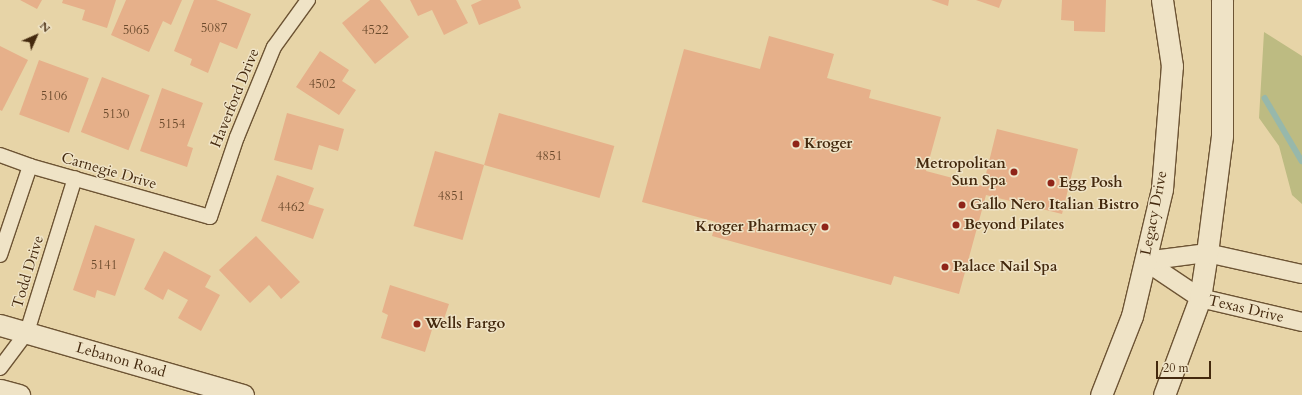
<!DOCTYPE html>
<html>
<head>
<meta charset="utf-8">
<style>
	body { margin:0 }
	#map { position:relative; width:1302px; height:395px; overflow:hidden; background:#e7d4a7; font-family:Cardo,serif }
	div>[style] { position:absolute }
	.green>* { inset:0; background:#bdbb82 }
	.stream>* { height:5.5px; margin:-2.75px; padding:0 2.75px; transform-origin:2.75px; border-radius:2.75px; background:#97b8ab }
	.building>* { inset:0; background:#e6b08a; transform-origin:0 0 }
	.roads { filter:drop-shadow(1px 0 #6d5434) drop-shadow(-1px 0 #6d5434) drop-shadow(0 1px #6d5434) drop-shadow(0 -1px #6d5434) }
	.minor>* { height:14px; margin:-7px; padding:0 7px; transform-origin:7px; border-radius:7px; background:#efe3c6 }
	.tertiary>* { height:18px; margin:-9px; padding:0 9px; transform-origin:9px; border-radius:9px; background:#efe3c6 }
	.secondary>* { height:21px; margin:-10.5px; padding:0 10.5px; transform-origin:10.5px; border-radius:10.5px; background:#efe3c6 }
	.dots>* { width:11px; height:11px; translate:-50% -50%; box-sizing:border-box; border:2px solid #efe3c6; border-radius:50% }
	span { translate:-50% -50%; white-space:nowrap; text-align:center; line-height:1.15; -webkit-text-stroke:3px #efe3c6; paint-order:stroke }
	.number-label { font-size:13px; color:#6c4b2d }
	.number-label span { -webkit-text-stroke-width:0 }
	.street-label { font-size:15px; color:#44290e }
	.poi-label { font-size:15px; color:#44290e; font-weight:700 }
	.left { translate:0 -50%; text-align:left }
	.right { translate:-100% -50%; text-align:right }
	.north { position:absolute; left:16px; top:16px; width:40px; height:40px; -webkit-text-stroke:3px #efe3c6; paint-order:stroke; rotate:45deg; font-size:11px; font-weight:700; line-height:16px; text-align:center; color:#44290e }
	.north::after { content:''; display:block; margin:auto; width:14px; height:18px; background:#44290e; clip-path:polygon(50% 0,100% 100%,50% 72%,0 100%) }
	.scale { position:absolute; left:1156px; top:361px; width:55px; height:18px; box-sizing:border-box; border:2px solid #44290e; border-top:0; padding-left:5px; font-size:12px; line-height:14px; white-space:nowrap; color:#44290e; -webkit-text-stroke:3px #efe3c6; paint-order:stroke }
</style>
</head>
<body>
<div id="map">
	<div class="green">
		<i style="clip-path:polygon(1264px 32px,1302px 56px,1302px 204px,1292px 195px,1279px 146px,1259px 118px)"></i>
	</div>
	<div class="stream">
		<i style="left:1265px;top:98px;width:73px;rotate:59.6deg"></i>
	</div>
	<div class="building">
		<i style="clip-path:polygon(20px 0,42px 0,37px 9px)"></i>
		<i style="clip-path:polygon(63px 0,116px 0,107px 28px,82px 20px,85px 10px,62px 3px)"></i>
		<i style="clip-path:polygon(126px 0,182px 0,171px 25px,163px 21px,149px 52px,111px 35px)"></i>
		<i style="clip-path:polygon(194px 0,216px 0,251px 14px,237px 49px,220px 42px,208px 73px,190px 65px,192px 59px,174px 51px)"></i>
		<i style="clip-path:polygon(370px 0,380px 0,409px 37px,375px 64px,342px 23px)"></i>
		<i style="clip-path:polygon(410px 0,456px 0,468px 23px,444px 35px,432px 10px,418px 16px)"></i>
		<i style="clip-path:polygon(482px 0,518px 0,521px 8px,479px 25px,471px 5px)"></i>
		<i style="clip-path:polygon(931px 0,949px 0,948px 6px)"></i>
		<i style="clip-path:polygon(976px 0,1002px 0,999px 8px)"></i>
		<i style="clip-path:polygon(1062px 0,1106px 0,1105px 32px,1074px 31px,1074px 21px,1061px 20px)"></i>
		<i style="clip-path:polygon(769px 36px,834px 54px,827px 78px,871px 90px,869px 98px,941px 117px,926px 171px,983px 186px,997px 129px,1078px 149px,1062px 214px,986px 195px,959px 294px,894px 276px,891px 285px,712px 236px,716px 222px,642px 202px,684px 49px,760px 69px)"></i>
		<i style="clip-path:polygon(0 46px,28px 60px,2px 111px,0 110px)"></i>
		<i style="clip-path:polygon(320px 51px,349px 70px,342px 81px,356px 90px,339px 115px,296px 87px)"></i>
		<i style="left:39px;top:60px;width:53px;height:58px;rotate:20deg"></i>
		<i style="left:102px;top:77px;width:51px;height:59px;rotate:21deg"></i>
		<i style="clip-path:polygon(162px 88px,203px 103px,187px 146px,193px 148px,187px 167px,140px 151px)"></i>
		<i style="clip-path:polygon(287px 113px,344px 129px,338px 151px,319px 145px,312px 170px,274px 160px)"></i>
		<i style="left:499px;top:113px;width:120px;height:54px;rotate:16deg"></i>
		<i style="left:435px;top:151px;width:51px;height:78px;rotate:16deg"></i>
		<i style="clip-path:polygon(277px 175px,314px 188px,308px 204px,324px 209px,313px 239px,261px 221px)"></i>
		<i style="clip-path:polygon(95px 225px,135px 239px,115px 296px,97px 290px,95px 298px,73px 290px)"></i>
		<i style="clip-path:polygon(256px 236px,300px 282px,281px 299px,269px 285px,250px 303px,219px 270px)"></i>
		<i style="clip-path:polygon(164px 251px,211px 276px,205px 287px,220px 295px,201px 331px,178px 318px,188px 300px,168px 289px,163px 300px,144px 289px)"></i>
		<i style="clip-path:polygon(390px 285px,449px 304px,442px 325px,434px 323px,425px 352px,381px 338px,388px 315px,382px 312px)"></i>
	</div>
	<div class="roads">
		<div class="minor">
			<i style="left:0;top:155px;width:32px;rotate:20deg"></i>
			<i style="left:30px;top:166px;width:187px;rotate:15.8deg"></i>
			<i style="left:210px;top:217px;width:84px;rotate:-71.4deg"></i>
			<i style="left:237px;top:137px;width:97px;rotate:-67.7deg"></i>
			<i style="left:274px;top:47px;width:58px;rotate:-54.1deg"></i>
			<i style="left:0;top:255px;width:94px;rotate:-71.4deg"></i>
			<i style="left:0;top:368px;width:45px;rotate:-53.1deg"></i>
			<i style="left:27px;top:332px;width:161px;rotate:-72.7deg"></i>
		</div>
		<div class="tertiary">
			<i style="left:1145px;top:261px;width:66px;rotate:33.9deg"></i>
			<i style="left:1200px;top:298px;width:105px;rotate:13.2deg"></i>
			<i style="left:1145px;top:261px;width:63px;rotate:-7.4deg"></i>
			<i style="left:1207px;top:253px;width:97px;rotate:12.5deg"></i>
		</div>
		<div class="secondary">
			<i style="left:0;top:325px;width:253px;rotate:16.1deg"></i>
			<i style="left:0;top:390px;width:20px;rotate:15deg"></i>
			<i style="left:1101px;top:395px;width:85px;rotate:-68.6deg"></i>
			<i style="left:1132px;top:316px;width:130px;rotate:-76.7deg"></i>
			<i style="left:1162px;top:189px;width:123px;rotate:-85.4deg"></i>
			<i style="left:1172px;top:66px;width:67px;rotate:-98.6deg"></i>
			<i style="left:1164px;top:395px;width:103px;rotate:-69.6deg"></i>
			<i style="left:1200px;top:298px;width:46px;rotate:-81.2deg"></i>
			<i style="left:1207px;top:253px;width:118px;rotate:-82.7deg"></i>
			<i style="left:1222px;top:136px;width:136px;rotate:-90deg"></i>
		</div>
	</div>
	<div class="dots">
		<i style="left:796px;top:144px;background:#8f2418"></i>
		<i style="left:1014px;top:172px;background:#8f2418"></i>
		<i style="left:1051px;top:183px;background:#8f2418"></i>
		<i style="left:962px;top:205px;background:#8f2418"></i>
		<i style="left:956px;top:225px;background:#8f2418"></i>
		<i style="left:825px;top:227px;background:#8f2418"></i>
		<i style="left:945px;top:267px;background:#8f2418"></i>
		<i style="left:417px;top:324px;background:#8f2418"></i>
	</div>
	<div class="number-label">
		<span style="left:214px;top:28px">5087</span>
		<span style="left:136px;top:30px">5065</span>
		<span style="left:375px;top:30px">4522</span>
		<span style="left:322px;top:84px">4502</span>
		<span style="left:54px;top:96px">5106</span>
		<span style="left:116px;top:114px">5130</span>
		<span style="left:172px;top:124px">5154</span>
		<span style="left:549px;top:156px">4851</span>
		<span style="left:451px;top:196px">4851</span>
		<span style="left:291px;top:207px">4462</span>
		<span style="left:104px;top:265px">5141</span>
	</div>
	<div class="street-label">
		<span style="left:235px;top:98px;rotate:-68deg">Haverford Drive</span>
		<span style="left:109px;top:171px;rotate:16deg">Carnegie Drive</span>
		<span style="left:1154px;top:213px;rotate:-79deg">Legacy Drive</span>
		<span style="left:28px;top:272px;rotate:-73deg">Todd Drive</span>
		<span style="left:1246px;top:309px;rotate:13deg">Texas Drive</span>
		<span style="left:121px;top:360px;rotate:16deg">Lebanon Road</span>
	</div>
	<div class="poi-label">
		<span class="left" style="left:804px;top:144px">Kroger</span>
		<span class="right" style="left:1006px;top:172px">Metropolitan<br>Sun Spa</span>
		<span class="left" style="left:1059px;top:183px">Egg Posh</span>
		<span class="left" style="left:970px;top:205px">Gallo Nero Italian Bistro</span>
		<span class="left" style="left:964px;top:225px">Beyond Pilates</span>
		<span class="right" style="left:817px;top:227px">Kroger Pharmacy</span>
		<span class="left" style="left:953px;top:267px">Palace Nail Spa</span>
		<span class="left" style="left:425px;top:324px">Wells Fargo</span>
	</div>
	<div class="north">N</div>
	<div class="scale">20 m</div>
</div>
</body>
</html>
